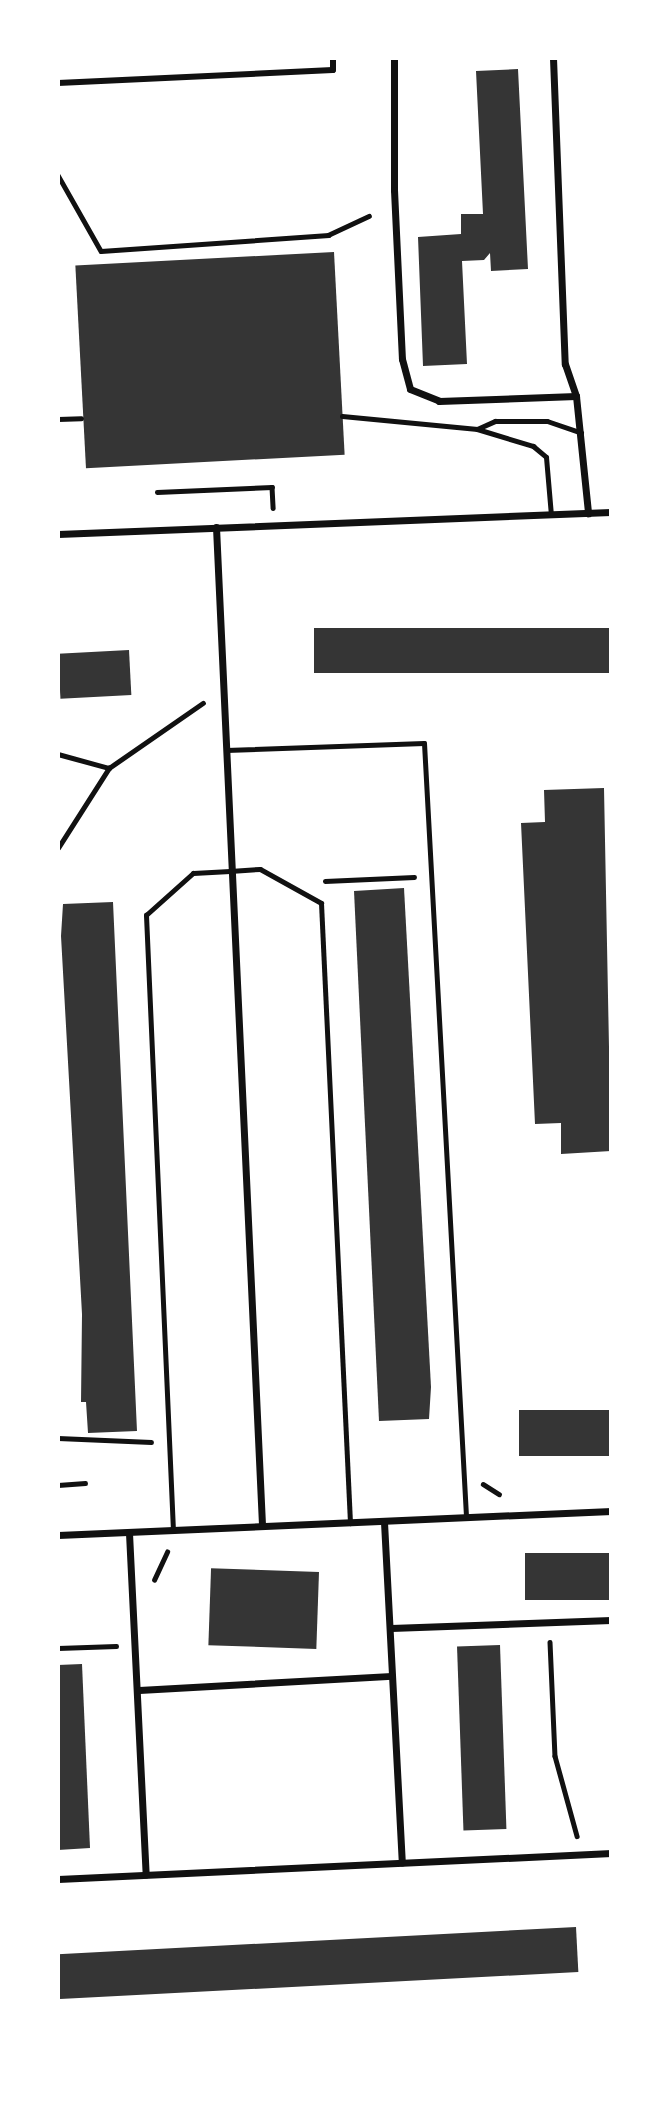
<!DOCTYPE html>
<html>
<head>
<meta charset="utf-8">
<style>
	body { margin:0 }
	#map { position:relative; width:669px; height:2105px; overflow:hidden; background:#fff; font-family:"IBM Plex Sans",sans-serif }
	div>[style] { position:absolute }
	.building>* { inset:0; background:#353535; transform-origin:0 0 }
	.path>* { height:4.5px; margin:-2.25px; padding:0 2.25px; transform-origin:2.25px; border-radius:2.25px; background:#111 }
	.service>* { height:5px; margin:-2.5px; padding:0 2.5px; transform-origin:2.5px; border-radius:2.5px; background:#111 }
	.pedestrian>* { height:6px; margin:-3px; padding:0 3px; transform-origin:3px; border-radius:3px; background:#111 }
	.minor>* { height:7px; margin:-3.5px; padding:0 3.5px; transform-origin:3.5px; border-radius:3.5px; background:#111 }
	span { translate:-50% -50%; white-space:nowrap; text-align:center; line-height:1.15; -webkit-text-stroke:5px #fff; paint-order:stroke }
	.frame { position:absolute; inset:0; border:60px solid #fff; pointer-events:none }
</style>
</head>
<body>
<div id="map">
	<div class="building">
		<i style="clip-path:polygon(518px 69px,528px 269px,491px 271px,490px 253px,484px 260px,462px 261px,467px 364px,423px 366px,418px 237px,461px 234px,461px 214px,483px 214px,476px 71px)"></i>
		<i style="left:334px;top:252px;width:203px;height:259px;rotate:87deg"></i>
		<i style="left:611px;top:628px;width:45px;height:297px;rotate:90deg"></i>
		<i style="left:129px;top:650px;width:45px;height:71px;rotate:87deg"></i>
		<i style="clip-path:polygon(604px 788px,611px 1151px,561px 1154px,561px 1123px,535px 1124px,521px 823px,545px 822px,544px 790px)"></i>
		<i style="clip-path:polygon(404px 888px,431px 1387px,429px 1419px,379px 1421px,354px 891px)"></i>
		<i style="clip-path:polygon(113px 902px,137px 1431px,88px 1433px,86px 1402px,81px 1402px,82px 1314px,61px 936px,63px 904px)"></i>
		<i style="left:611px;top:1410px;width:46px;height:92px;rotate:90deg"></i>
		<i style="left:611px;top:1553px;width:47px;height:86px;rotate:90deg"></i>
		<i style="left:319px;top:1572px;width:77px;height:108px;rotate:92deg"></i>
		<i style="left:500px;top:1645px;width:184px;height:43px;rotate:88deg"></i>
		<i style="clip-path:polygon(82px 1664px,90px 1848px,58px 1850px,58px 1665px)"></i>
		<i style="left:576px;top:1927px;width:45px;height:519px;rotate:87deg"></i>
	</div>
	<div class="path">
		<i style="left:58px;top:175px;width:87px;rotate:60.5deg"></i>
		<i style="left:101px;top:251px;width:228px;rotate:-4deg"></i>
		<i style="left:328px;top:235px;width:45px;rotate:-24.9deg"></i>
		<i style="left:157px;top:492px;width:115px;rotate:-2.5deg"></i>
		<i style="left:272px;top:487px;width:21px;rotate:87deg"></i>
		<i style="left:58px;top:754px;width:53px;rotate:15.4deg"></i>
		<i style="left:58px;top:848px;width:95px;rotate:-57.5deg"></i>
		<i style="left:109px;top:768px;width:114px;rotate:-34.7deg"></i>
		<i style="left:325px;top:881px;width:89px;rotate:-2.6deg"></i>
		<i style="left:58px;top:1438px;width:93px;rotate:2.5deg"></i>
		<i style="left:483px;top:1484px;width:19px;rotate:32deg"></i>
		<i style="left:58px;top:1485px;width:27px;rotate:-4deg"></i>
		<i style="left:154px;top:1580px;width:31px;rotate:-65deg"></i>
		<i style="left:550px;top:1642px;width:114px;rotate:87.5deg"></i>
		<i style="left:555px;top:1756px;width:83px;rotate:74.6deg"></i>
		<i style="left:58px;top:1648px;width:58px;rotate:-2deg"></i>
	</div>
	<div class="service">
		<i style="left:342px;top:416px;width:136px;rotate:5.5deg"></i>
		<i style="left:477px;top:429px;width:59px;rotate:16.9deg"></i>
		<i style="left:533px;top:446px;width:17px;rotate:40deg"></i>
		<i style="left:546px;top:457px;width:58px;rotate:85.1deg"></i>
		<i style="left:58px;top:419px;width:23px;rotate:-2deg"></i>
		<i style="left:477px;top:429px;width:20px;rotate:-24deg"></i>
		<i style="left:495px;top:421px;width:52px"></i>
		<i style="left:547px;top:421px;width:36px;rotate:19deg"></i>
		<i style="left:226px;top:750px;width:198px;rotate:-2deg"></i>
		<i style="left:424px;top:743px;width:775px;rotate:86.89deg"></i>
		<i style="left:173px;top:1531px;width:617px;rotate:-92.51deg"></i>
		<i style="left:146px;top:915px;width:63px;rotate:-41.8deg"></i>
		<i style="left:193px;top:873px;width:37px;rotate:-3deg"></i>
		<i style="left:230px;top:871px;width:30px;rotate:-4deg"></i>
		<i style="left:260px;top:869px;width:70px;rotate:29.1deg"></i>
		<i style="left:321px;top:903px;width:621px;rotate:87.32deg"></i>
	</div>
	<div class="pedestrian">
		<i style="left:58px;top:83px;width:275px;rotate:-2.7deg"></i>
		<i style="left:333px;top:70px;width:12px;rotate:-90deg"></i>
	</div>
	<div class="minor">
		<i style="left:394px;top:58px;width:132px;rotate:90deg"></i>
		<i style="left:394px;top:190px;width:169px;rotate:87.3deg"></i>
		<i style="left:402px;top:359px;width:31px;rotate:75deg"></i>
		<i style="left:410px;top:389px;width:31px;rotate:22deg"></i>
		<i style="left:439px;top:401px;width:137px;rotate:-2.1deg"></i>
		<i style="left:553px;top:58px;width:306px;rotate:87.8deg"></i>
		<i style="left:565px;top:364px;width:34px;rotate:71deg"></i>
		<i style="left:576px;top:396px;width:118px;rotate:84.1deg"></i>
		<i style="left:216px;top:527px;width:1000px;rotate:87.36deg"></i>
		<i style="left:58px;top:534px;width:553px;rotate:-2.28deg"></i>
		<i style="left:384px;top:1522px;width:341px;rotate:87deg"></i>
		<i style="left:129px;top:1533px;width:342px;rotate:87.2deg"></i>
		<i style="left:58px;top:1535px;width:554px;rotate:-2.49deg"></i>
		<i style="left:391px;top:1628px;width:220px;rotate:-2.1deg"></i>
		<i style="left:139px;top:1690px;width:253px;rotate:-3.2deg"></i>
		<i style="left:58px;top:1879px;width:554px;rotate:-2.69deg"></i>
	</div>
	<div class="frame"></div>
</div>
</body>
</html>
